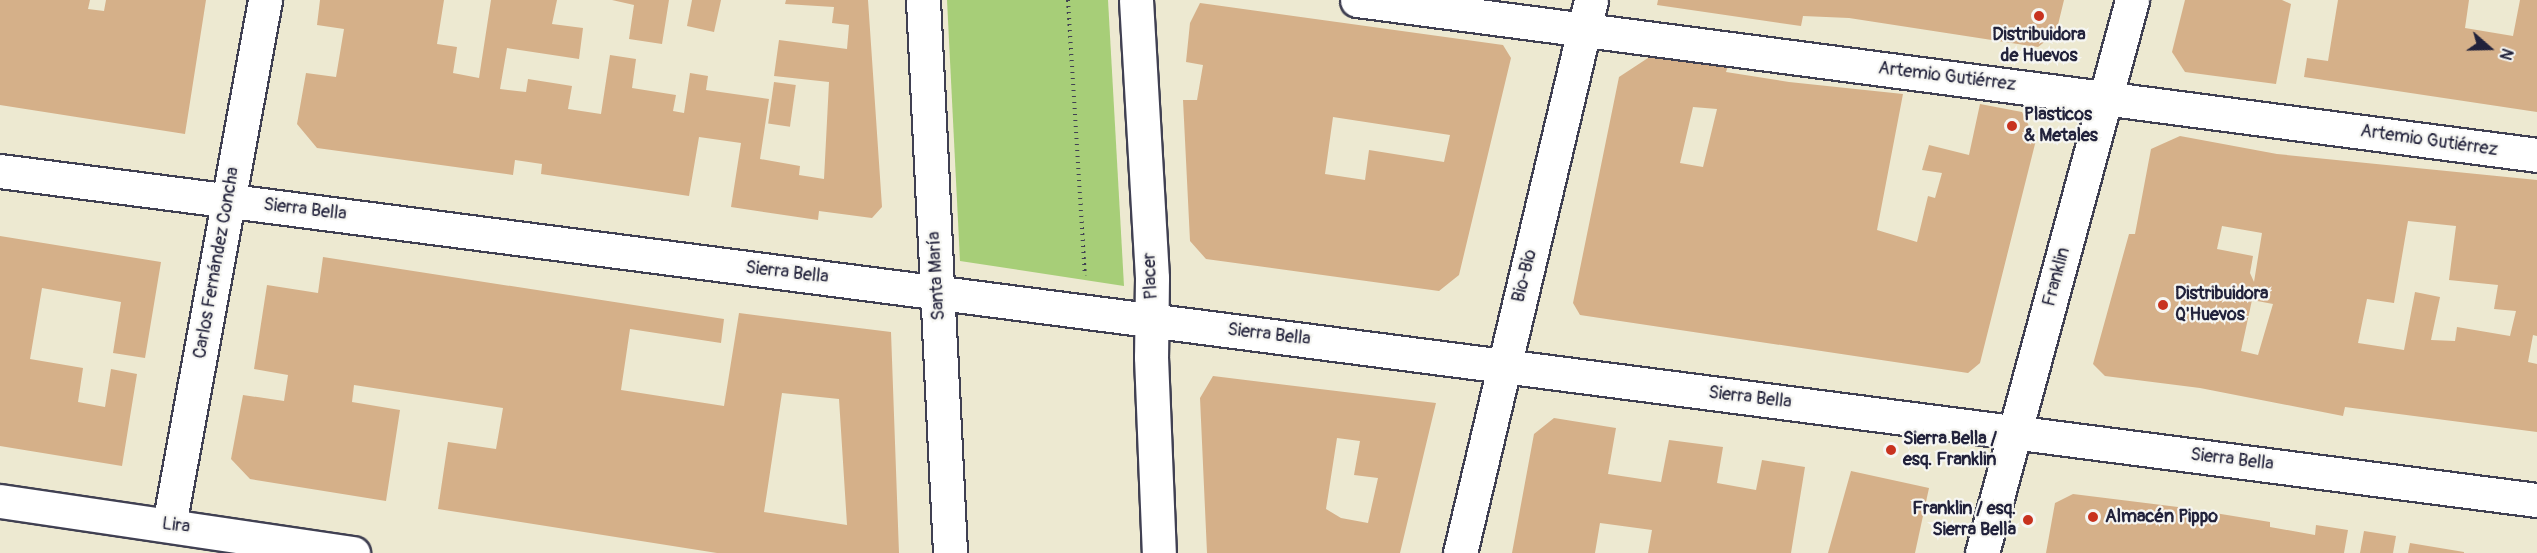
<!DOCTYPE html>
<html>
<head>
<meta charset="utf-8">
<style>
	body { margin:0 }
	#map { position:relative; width:2537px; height:553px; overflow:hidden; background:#ede9d1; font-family:Pangolin,sans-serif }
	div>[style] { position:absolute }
	.green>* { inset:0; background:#a7ce78 }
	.building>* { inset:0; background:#d5b089; transform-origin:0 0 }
	.path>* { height:4px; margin-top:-2px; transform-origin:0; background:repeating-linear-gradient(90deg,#404052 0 1.5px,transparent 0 6px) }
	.roads { filter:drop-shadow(2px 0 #404052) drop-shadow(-2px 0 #404052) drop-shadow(0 2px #404052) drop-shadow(0 -2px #404052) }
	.minor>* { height:33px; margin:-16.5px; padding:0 16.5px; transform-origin:16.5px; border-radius:16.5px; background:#fff }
	.major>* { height:33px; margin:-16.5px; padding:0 16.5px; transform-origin:16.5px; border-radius:16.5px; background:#fff }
	.dots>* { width:16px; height:16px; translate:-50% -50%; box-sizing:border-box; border:3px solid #f6f6f2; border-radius:50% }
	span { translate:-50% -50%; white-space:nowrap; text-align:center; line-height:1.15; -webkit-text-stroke:4.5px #f6f6f2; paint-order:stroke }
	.poi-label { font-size:18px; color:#22223b; font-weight:700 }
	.left { translate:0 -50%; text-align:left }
	.right { translate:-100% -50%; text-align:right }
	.street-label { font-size:18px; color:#22223b }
	.north { position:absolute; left:2459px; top:18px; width:60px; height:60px; -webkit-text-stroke:4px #f6f6f2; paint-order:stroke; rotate:110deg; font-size:16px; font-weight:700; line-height:24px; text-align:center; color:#22223b }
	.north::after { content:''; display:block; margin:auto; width:21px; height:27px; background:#22223b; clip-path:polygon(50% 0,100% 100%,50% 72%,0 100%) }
</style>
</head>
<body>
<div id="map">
	<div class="green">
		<i style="clip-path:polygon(947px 0,1108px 0,1124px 286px,960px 261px)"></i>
	</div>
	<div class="building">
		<i style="clip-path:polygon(0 0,90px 0,88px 9px,104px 11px,106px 0,206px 0,185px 134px,0 105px)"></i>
		<i style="clip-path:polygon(320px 0,444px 0,437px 44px,457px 47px,453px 73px,479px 78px,491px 0,557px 0,552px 24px,583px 28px,579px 59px,507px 48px,500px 89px,526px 92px,528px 79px,572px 86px,568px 109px,601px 114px,610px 55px,636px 59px,632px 88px,676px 95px,673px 111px,684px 113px,690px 73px,708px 76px,706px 90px,769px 99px,760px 159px,800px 166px,799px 175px,824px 179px,829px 82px,774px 76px,779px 40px,847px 49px,849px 25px,832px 23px,834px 7px,785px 4px,786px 0,868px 0,882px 207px,872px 218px,819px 211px,818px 220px,731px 207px,741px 143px,699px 137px,689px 196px,541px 174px,542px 164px,515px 160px,513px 175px,317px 148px,297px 124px,306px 73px,336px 77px,344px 29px,317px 25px)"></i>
		<i style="clip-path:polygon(612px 0,669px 0,662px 44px,629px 39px,634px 5px)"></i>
		<i style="clip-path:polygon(692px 0,721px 0,714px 32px,687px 26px)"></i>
		<i style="clip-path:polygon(1658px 0,2064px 0,2056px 33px,2038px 47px,1849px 18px,1803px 16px,1801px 26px,1657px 5px)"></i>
		<i style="clip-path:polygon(2185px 0,2282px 0,2291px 4px,2276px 84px,2185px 72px,2172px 52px)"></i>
		<i style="clip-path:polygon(2338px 0,2469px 0,2465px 28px,2513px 36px,2520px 0,2537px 0,2537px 112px,2304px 77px,2307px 58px,2328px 61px)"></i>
		<i style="clip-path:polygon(evenodd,1200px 3px,1503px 45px,1511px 58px,1459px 275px,1439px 291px,1206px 259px,1190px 241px,1183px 100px,1197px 100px,1203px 65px,1186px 62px,1190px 23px,1200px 3px,1333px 117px,1450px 135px,1444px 162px,1369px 150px,1365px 180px,1325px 174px,1333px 117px)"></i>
		<i style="clip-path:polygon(evenodd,1651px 56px,1728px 66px,1726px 72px,1789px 82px,1903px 94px,1877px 230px,1917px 242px,1928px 196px,1935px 198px,1942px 173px,1922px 170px,1929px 145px,1969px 155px,1980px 104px,2022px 112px,2036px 140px,1980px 363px,1968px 373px,1580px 315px,1573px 303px,1619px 77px,1651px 56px,1693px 107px,1717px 109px,1703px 167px,1680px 163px,1693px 107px)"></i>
		<i style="left:774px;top:82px;width:22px;height:42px;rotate:8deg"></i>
		<i style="clip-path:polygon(evenodd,2180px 136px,2277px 154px,2537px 180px,2537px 336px,2533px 335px,2528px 362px,2537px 364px,2537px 432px,2345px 407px,2343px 416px,2200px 388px,2105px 376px,2093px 364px,2129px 234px,2135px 234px,2151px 149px,2180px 136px,2408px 221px,2456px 226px,2449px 280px,2498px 285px,2494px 309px,2516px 311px,2510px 336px,2457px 327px,2455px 341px,2431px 340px,2440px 297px,2415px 292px,2404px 350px,2358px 343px,2367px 299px,2394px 303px,2408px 221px,2180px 136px,2222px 226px,2262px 233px,2254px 282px,2250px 273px,2253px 256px,2217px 249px,2222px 226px,2180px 136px,2252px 300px,2273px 304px,2258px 355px,2241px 351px,2252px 300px)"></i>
		<i style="clip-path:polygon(0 236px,161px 262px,145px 358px,113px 353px,121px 302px,42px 288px,30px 359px,83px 368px,78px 402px,105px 407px,111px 369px,137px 374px,122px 466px,0 446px)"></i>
		<i style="clip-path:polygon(evenodd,323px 257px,724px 319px,721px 343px,630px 329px,621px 390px,724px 406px,739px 313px,891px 332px,899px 553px,717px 553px,438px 509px,448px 442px,496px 449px,503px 408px,354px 385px,352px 402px,400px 410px,386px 501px,250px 479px,231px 459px,243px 395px,284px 401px,288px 375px,254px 369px,267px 285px,318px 293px,323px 257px,782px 393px,839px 399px,847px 525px,764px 512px,782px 393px)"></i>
		<i style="clip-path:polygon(evenodd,1213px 376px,1436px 403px,1400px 553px,1207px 553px,1200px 398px,1213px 376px,1337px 438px,1360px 441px,1354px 475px,1378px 478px,1368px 523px,1341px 518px,1326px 509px,1337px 438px)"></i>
		<i style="clip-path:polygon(1554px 418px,1616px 428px,1608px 474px,1661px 482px,1669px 440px,1723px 447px,1717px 483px,1756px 490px,1762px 460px,1805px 467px,1791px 553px,1648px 553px,1652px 530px,1600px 523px,1595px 553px,1512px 553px,1534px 434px)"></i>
		<i style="clip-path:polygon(1851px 471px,1929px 488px,1915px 553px,1828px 553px)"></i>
		<i style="clip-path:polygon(2073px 494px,2178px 507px,2270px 522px,2270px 527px,2315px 535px,2316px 525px,2348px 530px,2344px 553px,2046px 553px,2055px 503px)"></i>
		<i style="clip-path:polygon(2364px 531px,2396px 536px,2393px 553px,2360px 553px)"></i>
		<i style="clip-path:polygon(2410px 543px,2464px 552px,2464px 553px,2408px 553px)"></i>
	</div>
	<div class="path">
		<i style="left:1068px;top:0;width:276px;rotate:86.5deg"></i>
	</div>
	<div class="roads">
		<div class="minor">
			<i style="left:923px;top:0;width:554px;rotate:87.2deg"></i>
			<i style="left:1136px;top:0;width:278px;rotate:86.7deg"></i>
			<i style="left:1152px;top:278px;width:79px;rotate:90.7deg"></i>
			<i style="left:1151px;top:357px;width:196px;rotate:87.7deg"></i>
			<i style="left:1357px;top:0;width:1190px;rotate:7.48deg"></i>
			<i style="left:0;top:501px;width:357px;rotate:8.4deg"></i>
			<i style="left:169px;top:525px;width:534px;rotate:-79.64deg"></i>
			<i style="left:1460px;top:553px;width:568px;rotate:-76.67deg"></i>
		</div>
		<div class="major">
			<i style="left:0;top:171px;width:2558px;rotate:7.39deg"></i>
			<i style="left:1982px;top:553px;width:573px;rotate:-74.82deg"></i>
		</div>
	</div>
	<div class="dots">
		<i style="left:2039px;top:16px;background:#c8321e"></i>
		<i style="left:2012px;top:126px;background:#c8321e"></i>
		<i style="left:2163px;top:305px;background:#c8321e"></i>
		<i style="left:1891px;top:450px;background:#c8321e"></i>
		<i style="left:2093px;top:517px;background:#c8321e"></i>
		<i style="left:2028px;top:520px;background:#c8321e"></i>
	</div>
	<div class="poi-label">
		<span style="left:2039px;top:46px">Distribuidora<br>de Huevos</span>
		<span class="left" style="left:2024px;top:126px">Plasticos<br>&amp; Metales</span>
		<span class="left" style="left:2175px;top:305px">Distribuidora<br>Q'Huevos</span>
		<span class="left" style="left:1903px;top:450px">Sierra Bella /<br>esq. Franklin</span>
		<span class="right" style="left:2016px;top:520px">Franklin / esq.<br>Sierra Bella</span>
		<span class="left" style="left:2105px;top:517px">Almacén Pippo</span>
	</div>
	<div class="street-label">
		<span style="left:1947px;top:77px;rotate:7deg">Artemio Gutiérrez</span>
		<span style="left:2429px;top:141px;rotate:8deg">Artemio Gutiérrez</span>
		<span style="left:305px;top:210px;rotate:7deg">Sierra Bella</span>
		<span style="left:217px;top:263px;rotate:-80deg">Carlos Fernández Concha</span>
		<span style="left:787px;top:273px;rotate:7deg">Sierra Bella</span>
		<span style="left:937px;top:276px;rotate:-93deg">Santa María</span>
		<span style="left:1151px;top:276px;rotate:-93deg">Placer</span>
		<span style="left:1525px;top:276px;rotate:-76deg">Bio-Bio</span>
		<span style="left:2057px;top:277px;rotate:-75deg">Franklin</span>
		<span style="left:1269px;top:335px;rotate:7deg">Sierra Bella</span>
		<span style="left:1750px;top:398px;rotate:7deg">Sierra Bella</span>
		<span style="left:2232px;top:460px;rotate:7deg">Sierra Bella</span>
		<span style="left:176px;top:526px;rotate:8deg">Lira</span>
	</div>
	<div class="north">N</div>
</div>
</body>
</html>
